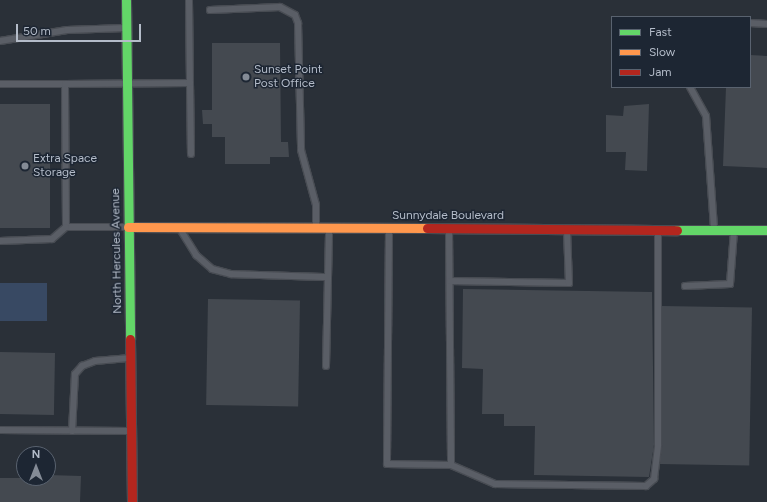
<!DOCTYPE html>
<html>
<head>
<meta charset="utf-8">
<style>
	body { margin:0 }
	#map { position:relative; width:767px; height:502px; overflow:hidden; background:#2a3038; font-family:Figtree,sans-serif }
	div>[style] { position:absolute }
	.water>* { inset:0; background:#384963; transform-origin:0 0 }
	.building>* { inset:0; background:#444950; transform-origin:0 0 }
	.roads { filter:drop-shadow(1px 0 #484c53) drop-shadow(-1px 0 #484c53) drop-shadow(0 1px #484c53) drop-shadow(0 -1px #484c53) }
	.lane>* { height:6px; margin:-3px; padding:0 3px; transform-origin:3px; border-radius:3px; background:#5a5e66 }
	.fast>* { height:9px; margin:-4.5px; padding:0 4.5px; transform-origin:4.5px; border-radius:4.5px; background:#63d668 }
	.slow>* { height:9px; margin:-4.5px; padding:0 4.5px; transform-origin:4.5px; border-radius:4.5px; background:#ff974d }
	.jam>* { height:9px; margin:-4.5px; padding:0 4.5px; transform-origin:4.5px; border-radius:4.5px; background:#b3261e }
	.dots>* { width:11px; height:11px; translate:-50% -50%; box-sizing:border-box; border:2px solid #1d2633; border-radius:50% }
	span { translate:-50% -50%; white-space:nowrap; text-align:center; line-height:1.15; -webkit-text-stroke:3px #1d2633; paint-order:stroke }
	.poi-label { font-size:12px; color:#b4bcc9 }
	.left { translate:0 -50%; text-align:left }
	.street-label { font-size:12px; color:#b4bcc9 }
	.legend { position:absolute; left:611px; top:16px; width:140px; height:72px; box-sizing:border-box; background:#1d2633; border:1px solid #59626f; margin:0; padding:5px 7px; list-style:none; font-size:12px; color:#b4bcc9 }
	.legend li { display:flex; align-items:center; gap:8px; height:20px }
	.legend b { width:20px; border:1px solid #59626f }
	.north { position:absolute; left:16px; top:446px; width:40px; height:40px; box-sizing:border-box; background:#1d2633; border:1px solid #59626f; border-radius:50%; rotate:0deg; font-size:11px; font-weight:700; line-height:16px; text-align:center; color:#b4bcc9 }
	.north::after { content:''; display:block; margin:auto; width:14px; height:18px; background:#848b96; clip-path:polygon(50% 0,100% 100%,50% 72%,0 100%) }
	.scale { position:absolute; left:16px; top:24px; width:125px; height:18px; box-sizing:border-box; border:2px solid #b4bcc9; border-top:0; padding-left:5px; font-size:12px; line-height:14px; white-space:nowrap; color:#b4bcc9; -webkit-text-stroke:3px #1d2633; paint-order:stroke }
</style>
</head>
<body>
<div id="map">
	<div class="water">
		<i style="left:0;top:283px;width:47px;height:38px"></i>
	</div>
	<div class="building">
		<i style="clip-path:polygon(212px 43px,280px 43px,281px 142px,288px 142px,289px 157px,270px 157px,270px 164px,225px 164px,225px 137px,212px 137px,212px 124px,203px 124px,202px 110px,212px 110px)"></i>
		<i style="clip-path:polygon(750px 55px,767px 56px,767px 168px,723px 166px,726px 87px,750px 87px)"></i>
		<i style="left:0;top:104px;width:50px;height:124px"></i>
		<i style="clip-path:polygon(649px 104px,647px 171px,625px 170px,626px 152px,606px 152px,606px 115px,623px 116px,624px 106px)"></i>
		<i style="clip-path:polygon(463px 289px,652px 292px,654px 445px,649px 477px,534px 475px,535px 426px,504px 426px,504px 414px,482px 414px,483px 369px,462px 368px)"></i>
		<i style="left:208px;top:299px;width:92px;height:106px;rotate:1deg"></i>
		<i style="left:662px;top:306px;width:90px;height:158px;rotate:1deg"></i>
		<i style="left:0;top:352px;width:55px;height:62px;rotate:1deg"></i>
		<i style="clip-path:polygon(48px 475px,81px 476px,80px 502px,0 502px,0 478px,48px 478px)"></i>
	</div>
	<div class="roads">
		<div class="lane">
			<i style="left:210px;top:10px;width:70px;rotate:-2.5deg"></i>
			<i style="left:280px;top:7px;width:17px;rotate:28deg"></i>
			<i style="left:295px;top:15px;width:9px;rotate:69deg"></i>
			<i style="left:298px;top:23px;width:127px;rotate:88.6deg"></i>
			<i style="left:301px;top:150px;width:57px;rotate:74.7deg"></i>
			<i style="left:316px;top:205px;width:21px;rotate:90deg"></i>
			<i style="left:750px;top:23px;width:17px;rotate:3deg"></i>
			<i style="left:0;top:41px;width:68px;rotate:-9.3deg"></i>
			<i style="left:67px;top:30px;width:58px;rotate:-2deg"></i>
			<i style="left:190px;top:83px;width:71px;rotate:89.2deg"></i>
			<i style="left:0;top:84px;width:65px"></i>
			<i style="left:690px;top:87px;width:33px;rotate:61deg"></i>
			<i style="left:706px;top:116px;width:112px;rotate:85.9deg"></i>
			<i style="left:127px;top:227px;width:61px;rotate:180deg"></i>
			<i style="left:66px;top:227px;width:143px;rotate:-90.4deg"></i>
			<i style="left:65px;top:84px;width:125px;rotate:-0.5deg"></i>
			<i style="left:190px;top:83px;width:83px;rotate:-90.7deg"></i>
			<i style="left:180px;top:229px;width:31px;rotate:58deg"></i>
			<i style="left:196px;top:255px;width:21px;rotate:41deg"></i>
			<i style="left:212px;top:269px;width:20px;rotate:15deg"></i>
			<i style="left:231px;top:274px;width:97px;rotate:1.8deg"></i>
			<i style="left:389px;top:230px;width:234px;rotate:90.5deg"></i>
			<i style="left:387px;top:464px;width:64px;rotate:0.9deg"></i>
			<i style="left:451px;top:465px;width:48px;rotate:23.4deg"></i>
			<i style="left:495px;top:484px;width:151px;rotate:0.8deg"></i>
			<i style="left:646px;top:486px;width:11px;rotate:-41deg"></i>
			<i style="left:654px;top:479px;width:34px;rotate:-83deg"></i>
			<i style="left:658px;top:445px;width:214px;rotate:-90deg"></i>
			<i style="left:449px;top:230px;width:235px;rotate:89.5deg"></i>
			<i style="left:0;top:241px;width:52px;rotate:-2.2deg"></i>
			<i style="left:52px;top:239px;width:18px;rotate:-41deg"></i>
			<i style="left:450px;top:281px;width:119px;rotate:1deg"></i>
			<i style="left:569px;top:283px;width:53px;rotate:-92.2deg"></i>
			<i style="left:685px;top:286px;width:45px;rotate:-2.5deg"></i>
			<i style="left:730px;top:284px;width:53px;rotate:-85.7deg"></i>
			<i style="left:326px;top:366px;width:137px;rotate:-88.7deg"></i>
			<i style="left:0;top:430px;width:129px;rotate:0.4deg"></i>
			<i style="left:72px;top:431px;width:57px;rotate:-87deg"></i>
			<i style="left:75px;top:374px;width:11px;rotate:-49deg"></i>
			<i style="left:82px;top:366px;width:14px;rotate:-21deg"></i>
			<i style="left:95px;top:361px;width:33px;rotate:-5deg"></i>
		</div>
		<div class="fast">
			<i style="left:126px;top:0;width:339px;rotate:89.3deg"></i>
			<i style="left:677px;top:230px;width:90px"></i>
		</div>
		<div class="slow">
			<i style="left:128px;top:227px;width:299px;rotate:0.2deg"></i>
		</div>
		<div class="jam">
			<i style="left:427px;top:228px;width:250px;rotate:0.5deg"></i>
			<i style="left:130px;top:339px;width:163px;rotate:89.3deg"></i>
		</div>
	</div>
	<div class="dots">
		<i style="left:246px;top:77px;background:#848b96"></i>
		<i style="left:25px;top:166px;background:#848b96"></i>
	</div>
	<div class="poi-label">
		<span class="left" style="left:254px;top:77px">Sunset Point<br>Post Office</span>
		<span class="left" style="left:33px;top:166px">Extra Space<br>Storage</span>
	</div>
	<div class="street-label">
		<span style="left:448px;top:216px">Sunnydale Boulevard</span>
		<span style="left:117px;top:251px;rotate:-91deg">North Hercules Avenue</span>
	</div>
	<ul class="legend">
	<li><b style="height:5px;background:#63d668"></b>Fast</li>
	<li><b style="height:5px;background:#ff974d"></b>Slow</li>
	<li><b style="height:5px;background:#b3261e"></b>Jam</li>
	</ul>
	<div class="north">N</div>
	<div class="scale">50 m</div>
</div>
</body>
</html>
